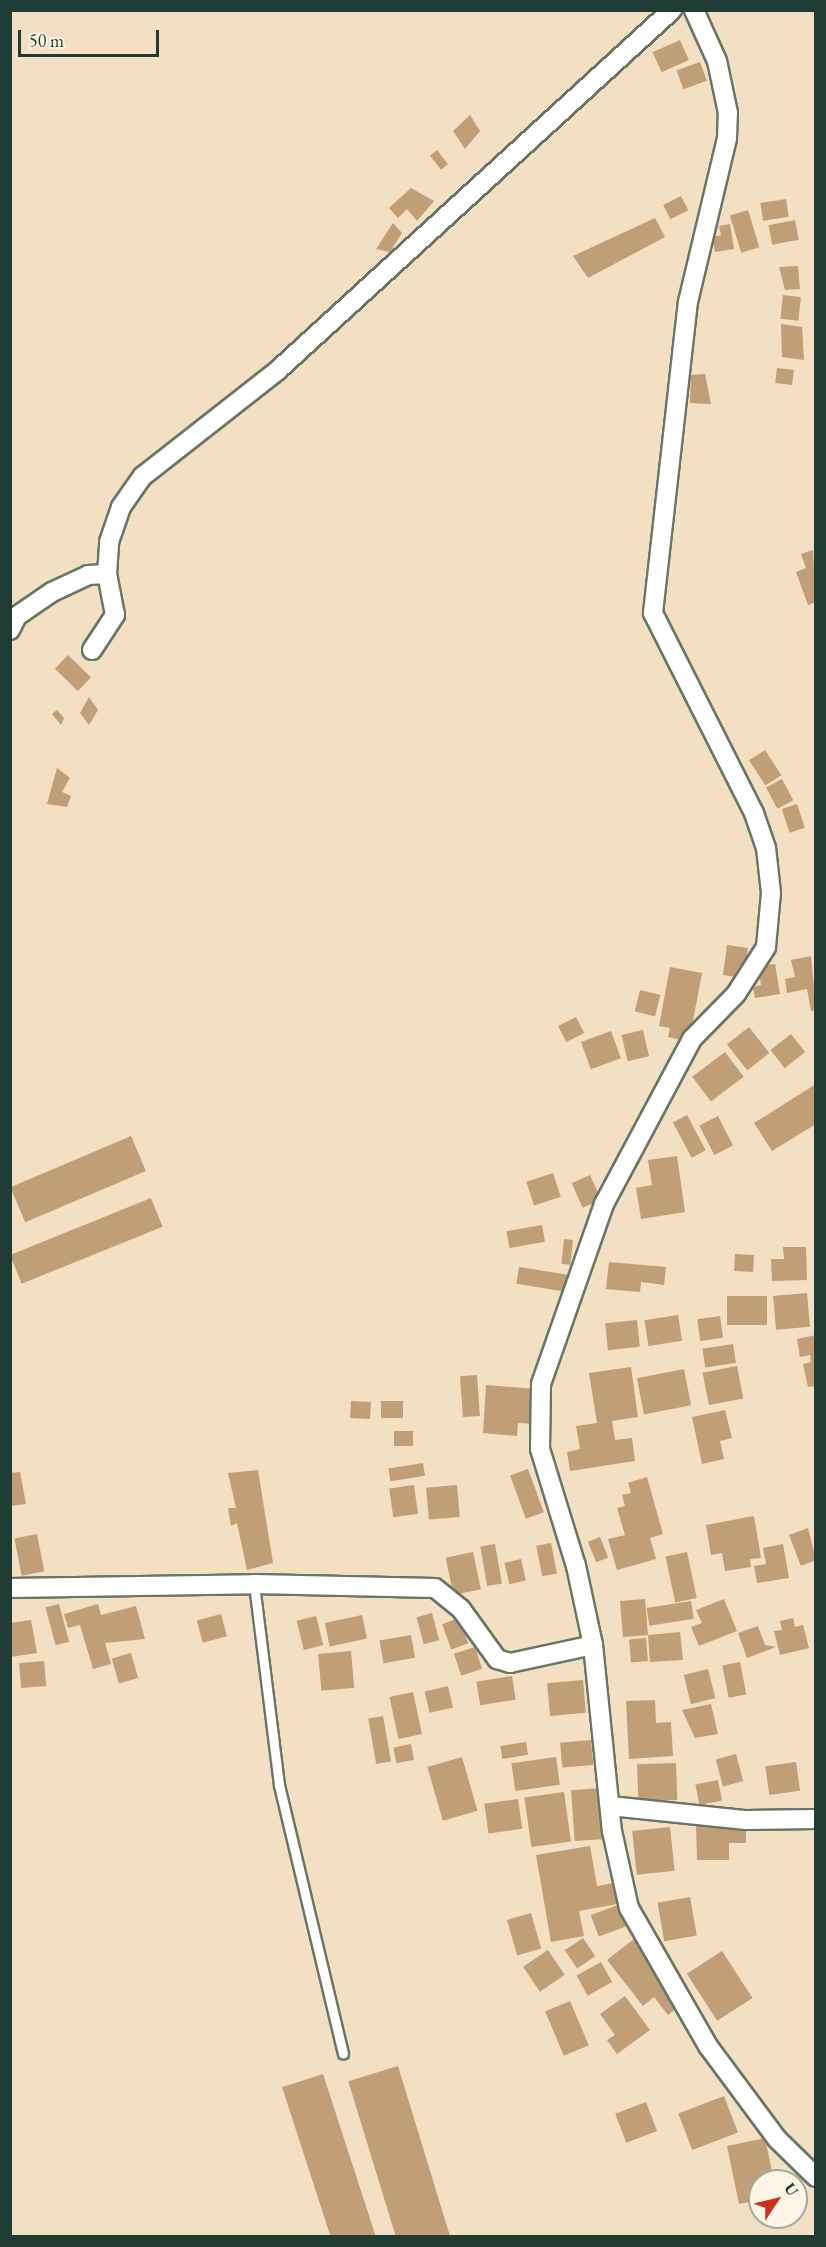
<!DOCTYPE html>
<html>
<head>
<meta charset="utf-8">
<style>
	body { margin:0 }
	#map { position:relative; width:826px; height:2247px; overflow:hidden; background:#f3dfc1; font-family:"EB Garamond",serif }
	div>[style] { position:absolute }
	.building>* { inset:0; background:#c09e76; transform-origin:0 0 }
	.roads { filter:drop-shadow(2px 0 #697665) drop-shadow(-2px 0 #697665) drop-shadow(0 2px #697665) drop-shadow(0 -2px #697665) }
	.service>* { height:9px; margin:-4.5px; padding:0 4.5px; transform-origin:4.5px; border-radius:4.5px; background:#fff }
	.minor>* { height:18px; margin:-9px; padding:0 9px; transform-origin:9px; border-radius:9px; background:#fff }
	span { translate:-50% -50%; white-space:nowrap; text-align:center; line-height:1.15; -webkit-text-stroke:6px #fcf5e5; paint-order:stroke }
	.frame { position:absolute; inset:0; border:12px solid #1f3d34; pointer-events:none }
	.north { position:absolute; left:748px; top:2169px; width:60px; height:60px; box-sizing:border-box; background:#fcf5e5; border:2px solid #a4ab9e; border-radius:50%; rotate:55deg; font-size:16px; font-weight:700; line-height:24px; text-align:center; color:#1f3d34 }
	.north::after { content:''; display:block; margin:auto; width:21px; height:27px; background:#c8321e; clip-path:polygon(50% 0,100% 100%,50% 72%,0 100%) }
	.scale { position:absolute; left:18px; top:30px; width:141px; height:27px; box-sizing:border-box; border:3px solid #1f3d34; border-top:0; padding-left:8px; font-size:18px; line-height:21px; white-space:nowrap; color:#1f3d34; -webkit-text-stroke:4px #fcf5e5; paint-order:stroke }
</style>
</head>
<body>
<div id="map">
	<div class="building">
		<i style="left:680px;top:40px;width:22px;height:30px;rotate:66deg"></i>
		<i style="left:700px;top:62px;width:20px;height:25px;rotate:70deg"></i>
		<i style="clip-path:polygon(470px 115px,480px 131px,465px 149px,453px 131px)"></i>
		<i style="left:437px;top:150px;width:18px;height:9px;rotate:52deg"></i>
		<i style="clip-path:polygon(411px 188px,434px 201px,417px 221px,407px 209px,398px 218px,389px 208px)"></i>
		<i style="left:681px;top:196px;width:16px;height:20px;rotate:63deg"></i>
		<i style="left:786px;top:199px;width:18px;height:26px;rotate:81deg"></i>
		<i style="left:748px;top:210px;width:39px;height:19px;rotate:73deg"></i>
		<i style="clip-path:polygon(655px 218px,665px 237px,588px 278px,573px 256px)"></i>
		<i style="left:795px;top:220px;width:20px;height:27px;rotate:79deg"></i>
		<i style="clip-path:polygon(393px 223px,402px 233px,390px 252px,376px 249px)"></i>
		<i style="clip-path:polygon(730px 224px,734px 249px,715px 252px,712px 237px,721px 235px,719px 226px)"></i>
		<i style="clip-path:polygon(798px 266px,800px 289px,785px 290px,779px 267px)"></i>
		<i style="left:783px;top:295px;width:18px;height:24px;rotate:6deg"></i>
		<i style="clip-path:polygon(781px 324px,802px 327px,804px 360px,782px 357px)"></i>
		<i style="left:777px;top:368px;width:17px;height:15px;rotate:7deg"></i>
		<i style="clip-path:polygon(705px 374px,711px 404px,690px 403px,691px 375px)"></i>
		<i style="clip-path:polygon(813px 550px,816px 602px,808px 605px,796px 572px,806px 568px,801px 554px)"></i>
		<i style="left:68px;top:655px;width:32px;height:19px;rotate:44deg"></i>
		<i style="clip-path:polygon(89px 697px,98px 710px,89px 725px,80px 713px)"></i>
		<i style="clip-path:polygon(57px 710px,64px 718px,61px 725px,52px 714px)"></i>
		<i style="left:765px;top:750px;width:30px;height:19px;rotate:57deg"></i>
		<i style="clip-path:polygon(57px 768px,70px 778px,62px 792px,71px 796px,67px 807px,47px 804px)"></i>
		<i style="left:782px;top:779px;width:24px;height:18px;rotate:62deg"></i>
		<i style="left:797px;top:804px;width:25px;height:16px;rotate:72deg"></i>
		<i style="clip-path:polygon(727px 945px,748px 948px,745px 970px,737px 969px,736px 977px,723px 975px)"></i>
		<i style="clip-path:polygon(811px 956px,816px 1010px,811px 1011px,807px 989px,787px 993px,785px 979px,795px 977px,791px 960px)"></i>
		<i style="clip-path:polygon(775px 964px,780px 994px,755px 998px,753px 987px,761px 985px,758px 966px)"></i>
		<i style="clip-path:polygon(670px 967px,702px 973px,689px 1042px,668px 1037px,670px 1028px,659px 1026px)"></i>
		<i style="left:640px;top:990px;width:21px;height:22px;rotate:14deg"></i>
		<i style="left:576px;top:1017px;width:18px;height:20px;rotate:63deg"></i>
		<i style="left:749px;top:1027px;width:33px;height:28px;rotate:52deg"></i>
		<i style="left:643px;top:1030px;width:27px;height:22px;rotate:77deg"></i>
		<i style="left:611px;top:1031px;width:29px;height:32px;rotate:70deg"></i>
		<i style="left:791px;top:1034px;width:23px;height:26px;rotate:52deg"></i>
		<i style="left:725px;top:1052px;width:31px;height:41px;rotate:53deg"></i>
		<i style="clip-path:polygon(816px 1084px,816px 1124px,772px 1151px,754px 1123px)"></i>
		<i style="left:687px;top:1115px;width:40px;height:16px;rotate:62deg"></i>
		<i style="left:718px;top:1116px;width:33px;height:21px;rotate:63deg"></i>
		<i style="left:131px;top:1136px;width:38px;height:131px;rotate:67deg"></i>
		<i style="clip-path:polygon(677px 1156px,685px 1212px,641px 1219px,636px 1188px,652px 1185px,648px 1160px)"></i>
		<i style="left:553px;top:1173px;width:25px;height:28px;rotate:72deg"></i>
		<i style="left:590px;top:1175px;width:27px;height:20px;rotate:66deg"></i>
		<i style="left:151px;top:1198px;width:31px;height:152px;rotate:68deg"></i>
		<i style="left:542px;top:1225px;width:17px;height:36px;rotate:80deg"></i>
		<i style="left:564px;top:1239px;width:9px;height:25px;rotate:6deg"></i>
		<i style="clip-path:polygon(783px 1247px,806px 1247px,807px 1280px,772px 1281px,771px 1259px,784px 1259px)"></i>
		<i style="left:735px;top:1254px;width:19px;height:17px;rotate:3deg"></i>
		<i style="clip-path:polygon(609px 1262px,666px 1267px,664px 1285px,641px 1282px,640px 1292px,606px 1289px)"></i>
		<i style="left:519px;top:1267px;width:52px;height:17px;rotate:9deg"></i>
		<i style="left:807px;top:1293px;width:34px;height:34px;rotate:85deg"></i>
		<i style="left:727px;top:1296px;width:40px;height:29px"></i>
		<i style="left:678px;top:1315px;width:26px;height:34px;rotate:81deg"></i>
		<i style="left:720px;top:1316px;width:22px;height:23px;rotate:82deg"></i>
		<i style="left:637px;top:1320px;width:27px;height:32px;rotate:84deg"></i>
		<i style="clip-path:polygon(816px 1335px,816px 1386px,808px 1387px,803px 1364px,811px 1362px,810px 1355px,800px 1357px,797px 1339px)"></i>
		<i style="left:733px;top:1344px;width:19px;height:31px;rotate:81deg"></i>
		<i style="left:737px;top:1366px;width:33px;height:35px;rotate:79deg"></i>
		<i style="clip-path:polygon(631px 1367px,638px 1417px,612px 1421px,615px 1440px,632px 1438px,635px 1461px,570px 1471px,567px 1452px,580px 1449px,576px 1426px,597px 1423px,589px 1373px)"></i>
		<i style="left:684px;top:1369px;width:37px;height:48px;rotate:79deg"></i>
		<i style="left:477px;top:1375px;width:41px;height:17px;rotate:86deg"></i>
		<i style="clip-path:polygon(486px 1385px,536px 1389px,534px 1424px,518px 1423px,517px 1436px,483px 1433px)"></i>
		<i style="left:351px;top:1401px;width:20px;height:17px;rotate:3deg"></i>
		<i style="left:403px;top:1401px;width:17px;height:22px;rotate:90deg"></i>
		<i style="clip-path:polygon(725px 1410px,732px 1438px,720px 1441px,724px 1459px,702px 1464px,692px 1417px)"></i>
		<i style="left:394px;top:1431px;width:19px;height:15px"></i>
		<i style="left:423px;top:1463px;width:13px;height:35px;rotate:81deg"></i>
		<i style="left:528px;top:1469px;width:46px;height:19px;rotate:70deg"></i>
		<i style="clip-path:polygon(258px 1470px,273px 1563px,247px 1570px,237px 1523px,231px 1526px,228px 1508px,236px 1508px,228px 1473px)"></i>
		<i style="clip-path:polygon(20px 1472px,26px 1504px,10px 1506px,10px 1473px)"></i>
		<i style="clip-path:polygon(647px 1477px,663px 1534px,650px 1538px,656px 1559px,617px 1570px,608px 1539px,625px 1535px,617px 1508px,625px 1506px,622px 1495px,631px 1493px,628px 1483px)"></i>
		<i style="left:414px;top:1485px;width:29px;height:25px;rotate:82deg"></i>
		<i style="left:457px;top:1485px;width:32px;height:31px;rotate:85deg"></i>
		<i style="clip-path:polygon(754px 1516px,761px 1558px,750px 1559px,751px 1567px,725px 1571px,722px 1553px,711px 1555px,706px 1525px)"></i>
		<i style="clip-path:polygon(808px 1528px,816px 1560px,801px 1566px,789px 1535px)"></i>
		<i style="left:37px;top:1534px;width:38px;height:23px;rotate:79deg"></i>
		<i style="left:600px;top:1537px;width:22px;height:13px;rotate:68deg"></i>
		<i style="left:551px;top:1543px;width:31px;height:15px;rotate:79deg"></i>
		<i style="left:495px;top:1544px;width:40px;height:15px;rotate:80deg"></i>
		<i style="clip-path:polygon(783px 1544px,789px 1578px,757px 1583px,754px 1566px,766px 1564px,763px 1548px)"></i>
		<i style="left:473px;top:1552px;width:38px;height:28px;rotate:78deg"></i>
		<i style="left:687px;top:1552px;width:47px;height:22px;rotate:78deg"></i>
		<i style="left:521px;top:1559px;width:22px;height:17px;rotate:77deg"></i>
		<i style="clip-path:polygon(645px 1599px,648px 1635px,680px 1632px,683px 1660px,650px 1662px,648px 1635px,623px 1637px,620px 1601px)"></i>
		<i style="clip-path:polygon(724px 1599px,737px 1631px,699px 1646px,691px 1627px,702px 1623px,696px 1610px)"></i>
		<i style="left:691px;top:1601px;width:18px;height:45px;rotate:81deg"></i>
		<i style="left:59px;top:1604px;width:39px;height:14px;rotate:75deg"></i>
		<i style="clip-path:polygon(98px 1604px,101px 1615px,136px 1606px,145px 1639px,105px 1643px,111px 1664px,93px 1669px,80px 1625px,68px 1628px,64px 1614px)"></i>
		<i style="left:432px;top:1613px;width:28px;height:16px;rotate:75deg"></i>
		<i style="left:221px;top:1614px;width:23px;height:25px;rotate:75deg"></i>
		<i style="left:362px;top:1615px;width:24px;height:38px;rotate:78deg"></i>
		<i style="left:316px;top:1616px;width:30px;height:20px;rotate:76deg"></i>
		<i style="left:459px;top:1618px;width:27px;height:18px;rotate:70deg"></i>
		<i style="clip-path:polygon(793px 1618px,795px 1627px,803px 1625px,809px 1648px,780px 1655px,774px 1631px,782px 1630px,780px 1621px)"></i>
		<i style="clip-path:polygon(31px 1620px,37px 1653px,10px 1657px,10px 1623px)"></i>
		<i style="clip-path:polygon(758px 1626px,765px 1645px,776px 1647px,747px 1658px,738px 1633px)"></i>
		<i style="left:411px;top:1635px;width:23px;height:32px;rotate:80deg"></i>
		<i style="left:646px;top:1638px;width:23px;height:17px;rotate:85deg"></i>
		<i style="left:475px;top:1647px;width:23px;height:22px;rotate:72deg"></i>
		<i style="left:351px;top:1651px;width:37px;height:33px;rotate:85deg"></i>
		<i style="left:131px;top:1653px;width:26px;height:20px;rotate:74deg"></i>
		<i style="left:44px;top:1661px;width:25px;height:25px;rotate:85deg"></i>
		<i style="left:740px;top:1662px;width:33px;height:18px;rotate:79deg"></i>
		<i style="left:708px;top:1669px;width:30px;height:25px;rotate:76deg"></i>
		<i style="left:512px;top:1676px;width:24px;height:36px;rotate:81deg"></i>
		<i style="left:583px;top:1680px;width:33px;height:36px;rotate:85deg"></i>
		<i style="left:448px;top:1686px;width:22px;height:24px;rotate:77deg"></i>
		<i style="left:413px;top:1692px;width:43px;height:24px;rotate:78deg"></i>
		<i style="clip-path:polygon(655px 1700px,656px 1723px,671px 1722px,673px 1756px,629px 1759px,626px 1701px)"></i>
		<i style="clip-path:polygon(711px 1704px,718px 1734px,695px 1738px,682px 1710px)"></i>
		<i style="left:383px;top:1716px;width:46px;height:15px;rotate:80deg"></i>
		<i style="left:591px;top:1740px;width:25px;height:31px;rotate:85deg"></i>
		<i style="left:526px;top:1742px;width:13px;height:26px;rotate:81deg"></i>
		<i style="left:411px;top:1744px;width:16px;height:18px;rotate:79deg"></i>
		<i style="left:736px;top:1754px;width:28px;height:21px;rotate:75deg"></i>
		<i style="left:462px;top:1757px;width:56px;height:36px;rotate:74deg"></i>
		<i style="left:556px;top:1757px;width:28px;height:45px;rotate:82deg"></i>
		<i style="left:796px;top:1762px;width:29px;height:31px;rotate:82deg"></i>
		<i style="left:676px;top:1763px;width:37px;height:39px;rotate:88deg"></i>
		<i style="left:718px;top:1780px;width:21px;height:23px;rotate:79deg"></i>
		<i style="left:602px;top:1788px;width:51px;height:31px;rotate:86deg"></i>
		<i style="left:564px;top:1792px;width:50px;height:40px;rotate:82deg"></i>
		<i style="left:518px;top:1799px;width:30px;height:34px;rotate:82deg"></i>
		<i style="clip-path:polygon(696px 1825px,746px 1825px,746px 1843px,729px 1843px,729px 1860px,697px 1860px)"></i>
		<i style="left:670px;top:1827px;width:44px;height:38px;rotate:84deg"></i>
		<i style="clip-path:polygon(590px 1846px,597px 1886px,613px 1883px,617px 1904px,579px 1911px,584px 1936px,551px 1942px,536px 1855px)"></i>
		<i style="left:690px;top:1897px;width:39px;height:33px;rotate:80deg"></i>
		<i style="left:618px;top:1905px;width:23px;height:29px;rotate:70deg"></i>
		<i style="left:531px;top:1913px;width:37px;height:25px;rotate:74deg"></i>
		<i style="left:583px;top:1938px;width:22px;height:22px;rotate:56deg"></i>
		<i style="clip-path:polygon(634px 1939px,683px 2003px,668px 2015px,654px 1997px,643px 2006px,607px 1960px)"></i>
		<i style="left:548px;top:1950px;width:30px;height:30px;rotate:56deg"></i>
		<i style="left:722px;top:1951px;width:56px;height:42px;rotate:57deg"></i>
		<i style="left:601px;top:1962px;width:23px;height:28px;rotate:61deg"></i>
		<i style="clip-path:polygon(625px 1996px,650px 2030px,617px 2054px,607px 2040px,615px 2035px,600px 2014px)"></i>
		<i style="left:570px;top:2001px;width:48px;height:27px;rotate:67deg"></i>
		<i style="left:398px;top:2066px;width:178px;height:52px;rotate:73deg"></i>
		<i style="left:323px;top:2074px;width:170px;height:43px;rotate:72deg"></i>
		<i style="left:724px;top:2096px;width:39px;height:49px;rotate:69deg"></i>
		<i style="left:646px;top:2102px;width:31px;height:33px;rotate:69deg"></i>
		<i style="clip-path:polygon(765px 2138px,774px 2181px,760px 2181px,760px 2200px,739px 2204px,727px 2146px)"></i>
	</div>
	<div class="roads">
		<div class="service">
			<i style="left:254px;top:1584px;width:203px;rotate:82.9deg"></i>
			<i style="left:279px;top:1785px;width:276px;rotate:76.6deg"></i>
		</div>
		<div class="minor">
			<i style="left:10px;top:630px;width:16px;rotate:-63deg"></i>
			<i style="left:17px;top:616px;width:42px;rotate:-34.4deg"></i>
			<i style="left:52px;top:592px;width:40px;rotate:-25deg"></i>
			<i style="left:88px;top:575px;width:19px;rotate:-3deg"></i>
			<i style="left:92px;top:650px;width:42px;rotate:-56.7deg"></i>
			<i style="left:115px;top:615px;width:42px;rotate:-101deg"></i>
			<i style="left:107px;top:574px;width:32px;rotate:-86deg"></i>
			<i style="left:109px;top:542px;width:37px;rotate:-71deg"></i>
			<i style="left:121px;top:507px;width:38px;rotate:-55deg"></i>
			<i style="left:143px;top:476px;width:172px;rotate:-38.1deg"></i>
			<i style="left:278px;top:370px;width:534px;rotate:-42.42deg"></i>
			<i style="left:10px;top:1588px;width:244px;rotate:-0.9deg"></i>
			<i style="left:254px;top:1584px;width:181px;rotate:1.3deg"></i>
			<i style="left:435px;top:1588px;width:33px;rotate:39deg"></i>
			<i style="left:461px;top:1609px;width:62px;rotate:54.2deg"></i>
			<i style="left:497px;top:1659px;width:14px;rotate:17deg"></i>
			<i style="left:510px;top:1663px;width:85px;rotate:-12.2deg"></i>
			<i style="left:593px;top:1645px;width:187px;rotate:84.2deg"></i>
			<i style="left:612px;top:1831px;width:79px;rotate:77.6deg"></i>
			<i style="left:629px;top:1908px;width:159px;rotate:60.2deg"></i>
			<i style="left:708px;top:2046px;width:116px;rotate:53.4deg"></i>
			<i style="left:777px;top:2139px;width:54px;rotate:44.3deg"></i>
			<i style="left:593px;top:1645px;width:81px;rotate:-102.1deg"></i>
			<i style="left:576px;top:1566px;width:122px;rotate:-107.1deg"></i>
			<i style="left:540px;top:1449px;width:65px;rotate:-89.1deg"></i>
			<i style="left:541px;top:1384px;width:191px;rotate:-70.7deg"></i>
			<i style="left:604px;top:1204px;width:187px;rotate:-61.9deg"></i>
			<i style="left:692px;top:1039px;width:63px;rotate:-45.6deg"></i>
			<i style="left:736px;top:994px;width:56px;rotate:-57.4deg"></i>
			<i style="left:766px;top:947px;width:54px;rotate:-84.7deg"></i>
			<i style="left:771px;top:893px;width:45px;rotate:-96.3deg"></i>
			<i style="left:766px;top:848px;width:37px;rotate:-109deg"></i>
			<i style="left:754px;top:813px;width:224px;rotate:-116.8deg"></i>
			<i style="left:653px;top:613px;width:313px;rotate:-83.6deg"></i>
			<i style="left:688px;top:302px;width:169px;rotate:-76.6deg"></i>
			<i style="left:727px;top:138px;width:25px;rotate:-88deg"></i>
			<i style="left:728px;top:113px;width:53px;rotate:-101.9deg"></i>
			<i style="left:717px;top:61px;width:56px;rotate:-114.3deg"></i>
			<i style="left:610px;top:1806px;width:137px;rotate:5.9deg"></i>
			<i style="left:746px;top:1820px;width:70px;rotate:-0.8deg"></i>
		</div>
	</div>
	<div class="frame"></div>
	<div class="north">U</div>
	<div class="scale">50 m</div>
</div>
</body>
</html>
